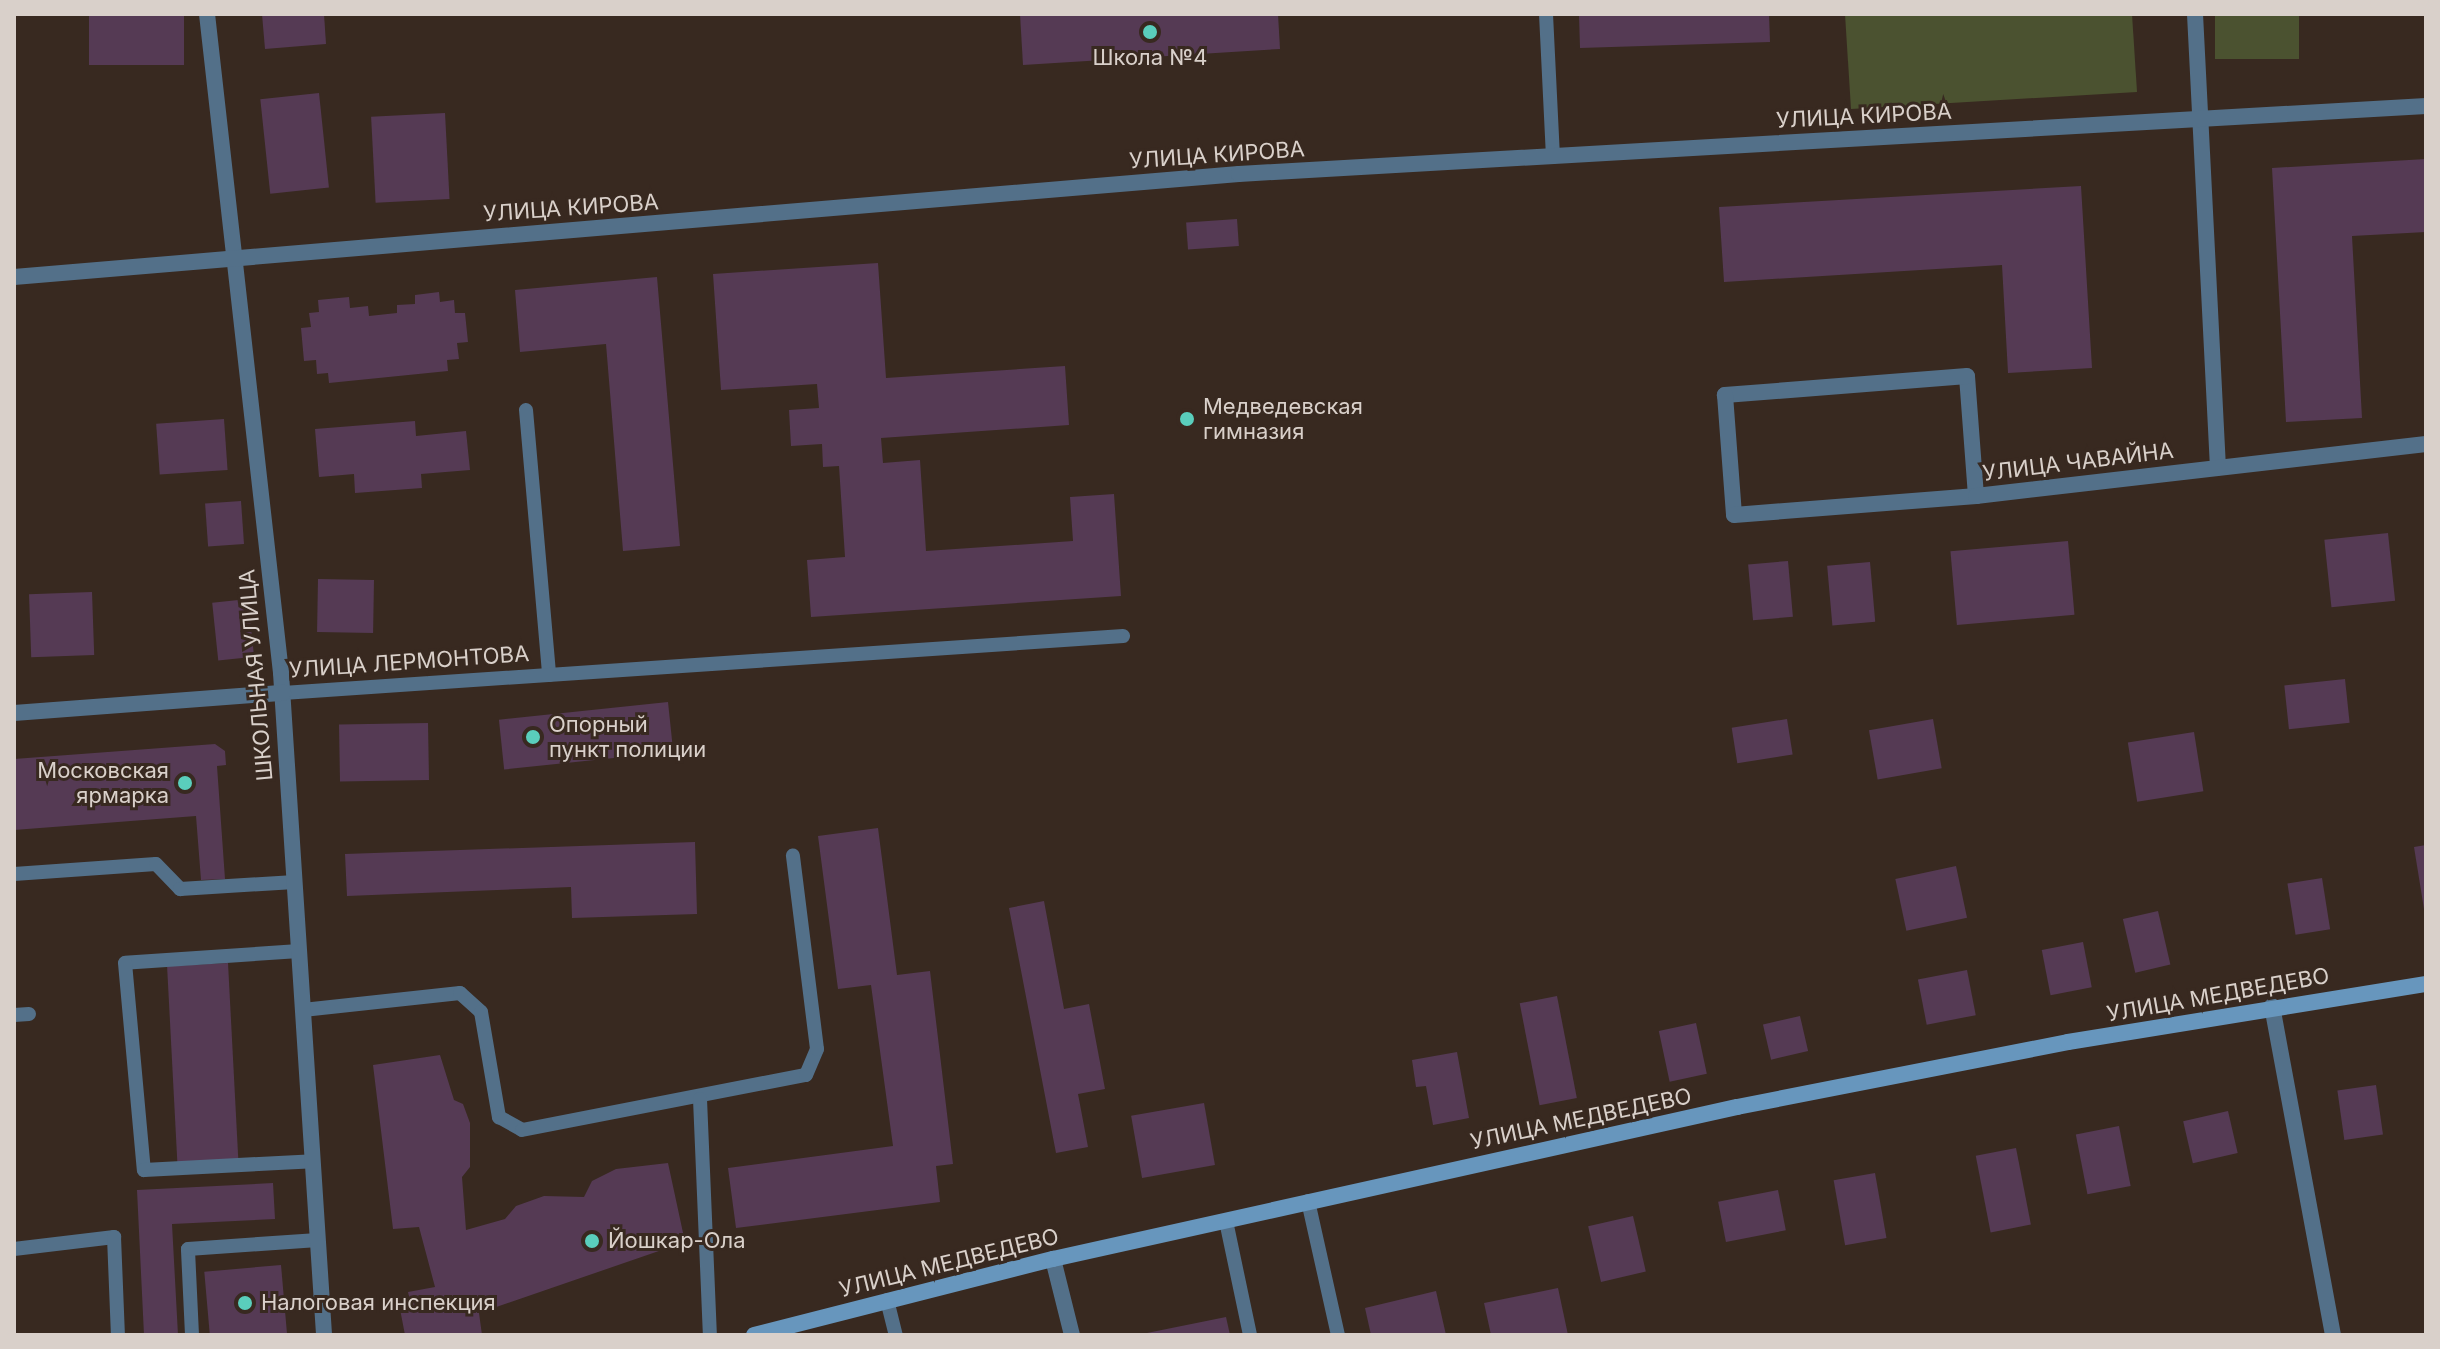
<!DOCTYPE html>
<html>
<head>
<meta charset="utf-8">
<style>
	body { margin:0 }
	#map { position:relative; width:2440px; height:1349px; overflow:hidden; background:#382920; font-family:Inter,sans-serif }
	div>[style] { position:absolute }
	.green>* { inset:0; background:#4b5230; transform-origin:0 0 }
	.building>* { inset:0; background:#553a54; transform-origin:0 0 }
	.lane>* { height:14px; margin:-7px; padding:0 7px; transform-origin:7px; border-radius:7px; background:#537089 }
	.street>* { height:16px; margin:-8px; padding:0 8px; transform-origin:8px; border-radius:8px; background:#537089 }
	.secondary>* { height:16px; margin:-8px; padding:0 8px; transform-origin:8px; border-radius:8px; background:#6796bd }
	.dots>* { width:22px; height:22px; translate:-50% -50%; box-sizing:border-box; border:4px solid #382920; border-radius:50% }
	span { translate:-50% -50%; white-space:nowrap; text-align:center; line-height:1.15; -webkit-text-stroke:6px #382920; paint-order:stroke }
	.poi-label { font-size:22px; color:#d9d0ca }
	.left { translate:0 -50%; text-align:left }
	.right { translate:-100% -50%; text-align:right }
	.street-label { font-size:22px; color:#d9d0ca }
	.frame { position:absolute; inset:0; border:16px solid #d9d0ca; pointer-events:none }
</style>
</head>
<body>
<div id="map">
	<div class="green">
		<i style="clip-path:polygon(1845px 14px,2132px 14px,2137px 92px,1851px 109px)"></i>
		<i style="left:2215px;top:14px;width:84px;height:45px"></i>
	</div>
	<div class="building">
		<i style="left:89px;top:14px;width:95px;height:51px"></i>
		<i style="clip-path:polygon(262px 14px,324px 14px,326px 44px,265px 49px)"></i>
		<i style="clip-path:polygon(1020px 14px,1278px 14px,1280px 49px,1023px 65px)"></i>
		<i style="clip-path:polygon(1579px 14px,1769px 14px,1770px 42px,1580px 48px)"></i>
		<i style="left:319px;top:93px;width:95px;height:59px;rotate:84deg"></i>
		<i style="left:445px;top:113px;width:86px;height:74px;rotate:87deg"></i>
		<i style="clip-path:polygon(2426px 159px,2426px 232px,2352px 236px,2362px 418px,2286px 422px,2272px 168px)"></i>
		<i style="clip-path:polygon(2081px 186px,2092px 368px,2008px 373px,2002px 265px,1724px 282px,1719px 207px)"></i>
		<i style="left:1237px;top:219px;width:27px;height:51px;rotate:86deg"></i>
		<i style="clip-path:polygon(878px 263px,886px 378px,1065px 366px,1069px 425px,881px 438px,883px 463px,920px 460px,926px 551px,1073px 541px,1070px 497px,1114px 494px,1121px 596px,811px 617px,807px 560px,845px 557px,839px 466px,823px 467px,822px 444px,791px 446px,789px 410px,819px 408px,817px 384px,721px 390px,713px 274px)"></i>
		<i style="clip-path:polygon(657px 277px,680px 546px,623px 551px,606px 344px,520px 352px,515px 290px)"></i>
		<i style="clip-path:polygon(439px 292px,440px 302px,454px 300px,455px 313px,465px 313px,468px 342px,457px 343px,459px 359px,447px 360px,448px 371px,329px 383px,328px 373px,317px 374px,316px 360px,304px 361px,301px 328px,311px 327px,309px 313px,319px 312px,318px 300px,349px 297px,350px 308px,368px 306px,369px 316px,397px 313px,397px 305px,415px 304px,415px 295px)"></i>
		<i style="left:224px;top:419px;width:51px;height:68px;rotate:86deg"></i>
		<i style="clip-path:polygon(415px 421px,416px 436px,466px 431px,470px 470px,421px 474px,422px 488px,355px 493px,354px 474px,319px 477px,315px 429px)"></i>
		<i style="left:241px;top:501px;width:43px;height:36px;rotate:86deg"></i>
		<i style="left:2388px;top:533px;width:68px;height:64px;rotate:84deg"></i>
		<i style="left:2068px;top:541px;width:74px;height:118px;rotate:85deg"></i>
		<i style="left:1788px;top:561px;width:56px;height:40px;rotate:85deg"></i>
		<i style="left:1870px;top:562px;width:60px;height:43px;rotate:85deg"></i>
		<i style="left:318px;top:579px;width:56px;height:53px;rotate:1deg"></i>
		<i style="left:92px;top:592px;width:63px;height:63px;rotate:88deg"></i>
		<i style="left:248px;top:599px;width:58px;height:36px;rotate:84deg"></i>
		<i style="left:2345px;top:679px;width:44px;height:61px;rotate:84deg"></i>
		<i style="left:668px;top:702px;width:50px;height:170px;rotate:84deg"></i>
		<i style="left:1787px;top:719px;width:36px;height:56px;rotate:81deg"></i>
		<i style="left:1933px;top:719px;width:50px;height:65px;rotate:80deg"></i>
		<i style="left:428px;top:723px;width:57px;height:89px;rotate:89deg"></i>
		<i style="left:2194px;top:732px;width:60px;height:67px;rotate:81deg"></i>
		<i style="clip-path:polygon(215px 744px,225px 751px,226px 765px,217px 766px,225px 879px,201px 880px,196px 816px,14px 830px,14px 759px)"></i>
		<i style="clip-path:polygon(878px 828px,897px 975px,930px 971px,953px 1164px,936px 1166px,940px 1202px,736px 1228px,728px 1168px,893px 1146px,871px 985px,838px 989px,818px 836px)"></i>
		<i style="clip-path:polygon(695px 842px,697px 914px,572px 918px,571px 887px,347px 896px,345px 854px)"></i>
		<i style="clip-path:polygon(2426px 845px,2426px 909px,2424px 909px,2414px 847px)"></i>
		<i style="left:1956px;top:866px;width:53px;height:62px;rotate:78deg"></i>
		<i style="left:2322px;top:878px;width:52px;height:35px;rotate:81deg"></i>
		<i style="clip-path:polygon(1044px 901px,1064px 1009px,1089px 1004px,1105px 1089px,1078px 1094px,1088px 1147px,1056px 1153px,1009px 908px)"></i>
		<i style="left:2158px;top:911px;width:55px;height:36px;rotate:77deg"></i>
		<i style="left:2083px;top:942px;width:46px;height:42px;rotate:79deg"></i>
		<i style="left:228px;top:963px;width:197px;height:61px;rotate:87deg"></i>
		<i style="left:1967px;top:970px;width:46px;height:50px;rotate:79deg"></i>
		<i style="left:1557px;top:996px;width:104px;height:38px;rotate:79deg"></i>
		<i style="left:1800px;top:1016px;width:36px;height:38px;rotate:77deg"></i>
		<i style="left:1696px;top:1023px;width:52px;height:38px;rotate:78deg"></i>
		<i style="clip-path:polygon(1457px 1052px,1469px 1118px,1433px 1125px,1426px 1086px,1416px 1087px,1412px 1060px)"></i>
		<i style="clip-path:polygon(440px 1055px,454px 1100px,463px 1104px,470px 1123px,470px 1167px,462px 1177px,466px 1230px,505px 1219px,516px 1206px,544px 1196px,584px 1197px,592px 1181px,616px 1169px,668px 1163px,685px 1242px,479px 1313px,482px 1335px,405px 1335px,400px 1309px,411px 1306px,408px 1292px,435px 1287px,419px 1227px,393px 1229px,373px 1065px)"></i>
		<i style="left:2376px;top:1085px;width:50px;height:39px;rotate:82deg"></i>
		<i style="left:1204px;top:1103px;width:63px;height:74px;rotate:80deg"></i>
		<i style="left:2228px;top:1111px;width:43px;height:46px;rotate:77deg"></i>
		<i style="left:2119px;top:1126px;width:61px;height:44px;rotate:79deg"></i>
		<i style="left:2016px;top:1148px;width:78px;height:41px;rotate:79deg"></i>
		<i style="left:1875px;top:1173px;width:66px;height:42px;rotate:80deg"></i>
		<i style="clip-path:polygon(273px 1183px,275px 1219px,172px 1224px,178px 1335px,144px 1335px,137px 1190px)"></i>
		<i style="left:1778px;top:1190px;width:41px;height:61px;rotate:79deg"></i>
		<i style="left:1633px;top:1216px;width:57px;height:46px;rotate:77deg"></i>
		<i style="left:281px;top:1265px;width:70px;height:77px;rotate:85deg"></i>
		<i style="clip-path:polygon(1558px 1288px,1568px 1335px,1491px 1335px,1484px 1303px)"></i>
		<i style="clip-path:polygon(1436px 1291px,1446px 1335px,1371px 1335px,1365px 1308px)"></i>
		<i style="clip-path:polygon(1226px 1317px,1230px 1335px,1143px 1335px,1142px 1334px)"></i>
	</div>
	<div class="lane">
		<i style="left:1546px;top:14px;width:143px;rotate:87.2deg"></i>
		<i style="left:526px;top:410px;width:266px;rotate:85deg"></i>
		<i style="left:283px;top:693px;width:842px;rotate:-3.88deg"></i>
		<i style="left:14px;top:874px;width:142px;rotate:-4deg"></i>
		<i style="left:156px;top:864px;width:35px;rotate:46deg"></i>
		<i style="left:180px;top:889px;width:115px;rotate:-3.5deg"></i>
		<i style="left:299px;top:951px;width:174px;rotate:176.1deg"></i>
		<i style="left:125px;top:963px;width:208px;rotate:84.8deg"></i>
		<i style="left:144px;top:1170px;width:169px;rotate:-3deg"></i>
		<i style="left:303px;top:1010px;width:158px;rotate:-6.2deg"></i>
		<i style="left:460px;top:993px;width:28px;rotate:42deg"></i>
		<i style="left:481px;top:1012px;width:107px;rotate:80.3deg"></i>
		<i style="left:499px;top:1117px;width:26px;rotate:29deg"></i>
		<i style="left:522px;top:1130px;width:289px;rotate:-11deg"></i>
		<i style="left:806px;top:1075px;width:28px;rotate:-67deg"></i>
		<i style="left:817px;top:1049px;width:195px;rotate:-97.1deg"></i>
		<i style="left:14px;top:1015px;width:15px;rotate:-4deg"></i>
		<i style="left:700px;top:1099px;width:236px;rotate:87.6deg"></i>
		<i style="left:1308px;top:1201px;width:137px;rotate:77.4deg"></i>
		<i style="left:1226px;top:1221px;width:116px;rotate:78.1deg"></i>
		<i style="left:14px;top:1249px;width:101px;rotate:-6.8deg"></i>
		<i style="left:114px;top:1237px;width:98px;rotate:87.7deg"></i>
		<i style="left:887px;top:1300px;width:36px;rotate:76deg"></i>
		<i style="left:192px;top:1335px;width:86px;rotate:-92.7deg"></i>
		<i style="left:188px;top:1249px;width:130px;rotate:-4deg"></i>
	</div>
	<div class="street">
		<i style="left:207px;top:14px;width:663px;rotate:83.59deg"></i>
		<i style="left:281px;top:673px;width:663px;rotate:86.28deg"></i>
		<i style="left:2195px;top:14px;width:454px;rotate:87.1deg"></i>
		<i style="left:14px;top:277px;width:1229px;rotate:-4.81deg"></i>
		<i style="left:1239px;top:174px;width:1189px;rotate:-3.28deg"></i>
		<i style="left:1976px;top:496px;width:120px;rotate:-94.3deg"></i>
		<i style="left:1967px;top:376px;width:243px;rotate:175.5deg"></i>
		<i style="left:1725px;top:395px;width:120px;rotate:85.7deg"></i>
		<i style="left:1734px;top:515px;width:243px;rotate:-4.5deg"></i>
		<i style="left:1976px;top:496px;width:453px;rotate:-6.6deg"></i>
		<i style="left:14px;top:713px;width:270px;rotate:-4.3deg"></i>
		<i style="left:2272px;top:1006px;width:335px;rotate:79.5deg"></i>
		<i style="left:1053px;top:1259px;width:78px;rotate:76deg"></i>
	</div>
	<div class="secondary">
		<i style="left:754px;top:1335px;width:309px;rotate:-14.3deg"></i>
		<i style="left:1053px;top:1259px;width:701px;rotate:-12.53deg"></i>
		<i style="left:1737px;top:1107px;width:337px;rotate:-11.1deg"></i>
		<i style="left:2068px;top:1042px;width:363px;rotate:-9.2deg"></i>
	</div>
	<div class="dots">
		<i style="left:1150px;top:32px;background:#5acebc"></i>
		<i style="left:1187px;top:419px;background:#5acebc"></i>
		<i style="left:533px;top:737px;background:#5acebc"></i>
		<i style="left:185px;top:783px;background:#5acebc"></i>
		<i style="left:592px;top:1241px;background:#5acebc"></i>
		<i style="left:245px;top:1303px;background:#5acebc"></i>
	</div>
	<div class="poi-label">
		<span style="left:1150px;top:58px">Школа №4</span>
		<span class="left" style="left:1203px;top:419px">Медведевская<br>гимназия</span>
		<span class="left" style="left:549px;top:737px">Опорный<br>пункт полиции</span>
		<span class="right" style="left:169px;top:783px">Московская<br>ярмарка</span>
		<span class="left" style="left:608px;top:1241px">Йошкар-Ола</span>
		<span class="left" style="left:261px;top:1303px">Налоговая инспекция</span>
	</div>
	<div class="street-label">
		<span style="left:1864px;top:116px;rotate:-3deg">УЛИЦА КИРОВА</span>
		<span style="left:1217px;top:155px;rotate:-4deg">УЛИЦА КИРОВА</span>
		<span style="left:571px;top:208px;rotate:-4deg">УЛИЦА КИРОВА</span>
		<span style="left:2078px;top:462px;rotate:-7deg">УЛИЦА ЧАВАЙНА</span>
		<span style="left:409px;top:662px;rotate:-4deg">УЛИЦА ЛЕРМОНТОВА</span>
		<span style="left:256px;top:675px;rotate:-95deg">ШКОЛЬНАЯ УЛИЦА</span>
		<span style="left:2218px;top:995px;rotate:-10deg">УЛИЦА МЕДВЕДЕВО</span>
		<span style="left:1581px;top:1119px;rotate:-12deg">УЛИЦА МЕДВЕДЕВО</span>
		<span style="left:949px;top:1263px;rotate:-14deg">УЛИЦА МЕДВЕДЕВО</span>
	</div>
	<div class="frame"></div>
</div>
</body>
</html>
